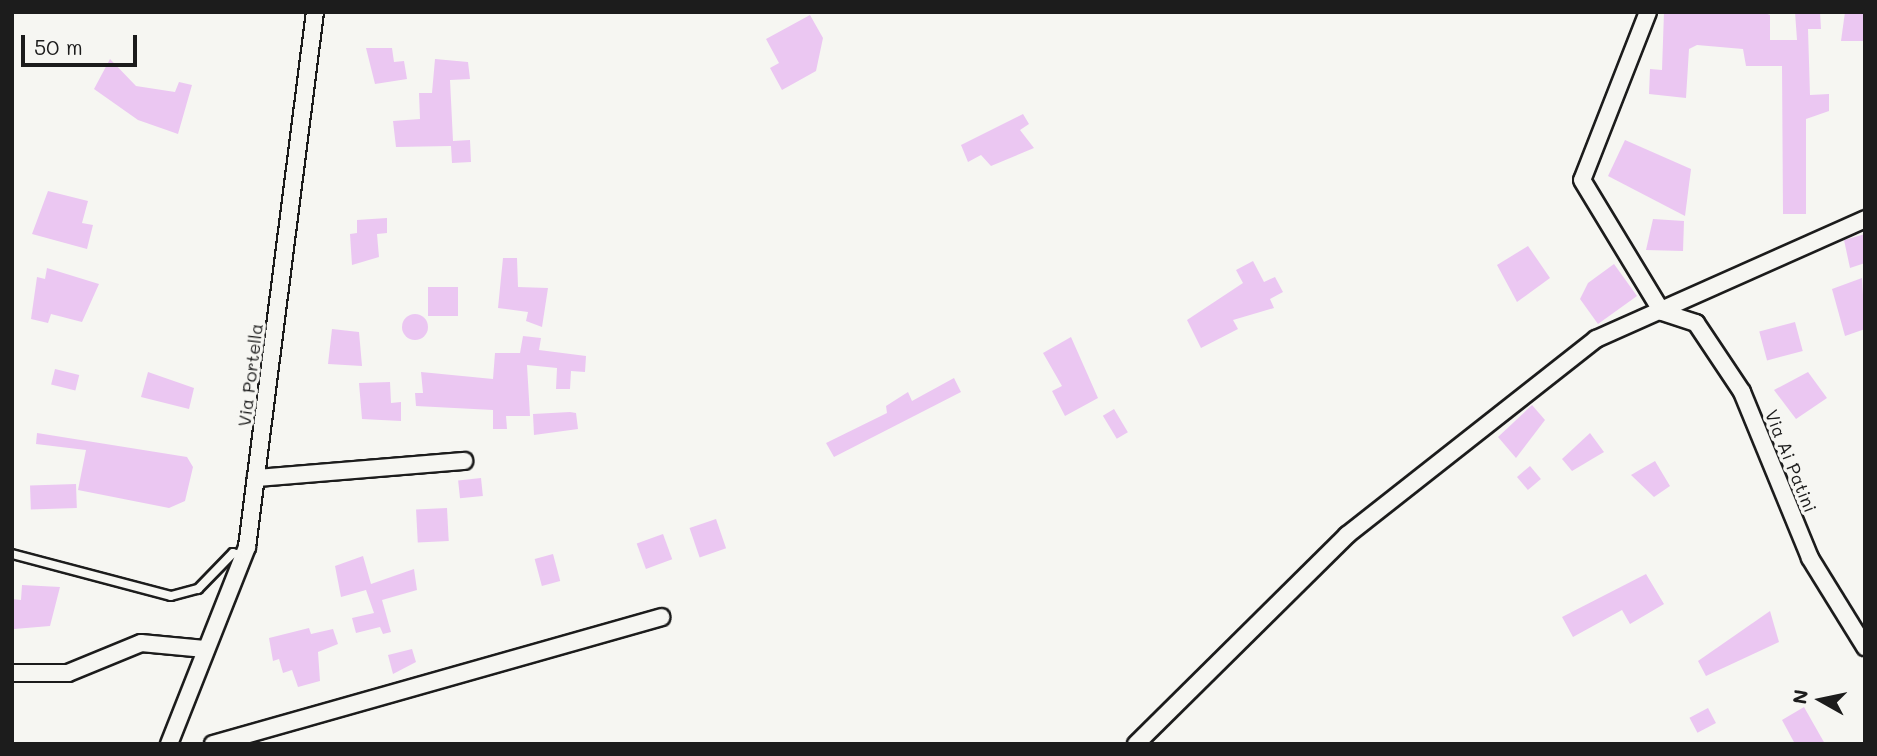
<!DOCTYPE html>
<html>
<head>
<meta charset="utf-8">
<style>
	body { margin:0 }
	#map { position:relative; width:1877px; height:756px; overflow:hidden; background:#f6f6f2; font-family:Mali,sans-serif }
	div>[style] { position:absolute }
	.building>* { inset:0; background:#ebc7f2; transform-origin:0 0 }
	.round { border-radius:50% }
	.roads { filter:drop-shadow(2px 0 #1c1c1c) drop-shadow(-2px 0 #1c1c1c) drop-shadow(0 2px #1c1c1c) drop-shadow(0 -2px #1c1c1c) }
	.lane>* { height:8px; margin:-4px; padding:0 4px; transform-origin:4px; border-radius:4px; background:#f6f6f2 }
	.street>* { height:16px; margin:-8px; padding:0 8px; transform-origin:8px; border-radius:8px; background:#f6f6f2 }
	span { translate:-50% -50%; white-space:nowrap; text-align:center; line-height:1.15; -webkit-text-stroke:7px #f6f6f2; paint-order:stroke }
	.street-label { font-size:18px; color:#1c1c1c }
	.frame { position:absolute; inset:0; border:14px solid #1c1c1c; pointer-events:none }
	.north { position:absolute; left:1786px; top:665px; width:70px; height:70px; -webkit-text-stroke:5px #f6f6f2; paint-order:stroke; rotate:279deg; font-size:19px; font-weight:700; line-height:28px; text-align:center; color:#1c1c1c }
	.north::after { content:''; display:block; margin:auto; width:24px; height:32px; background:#1c1c1c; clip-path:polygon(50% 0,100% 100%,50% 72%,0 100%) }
	.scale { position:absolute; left:21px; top:35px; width:116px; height:32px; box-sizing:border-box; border:4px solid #1c1c1c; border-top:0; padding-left:9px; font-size:21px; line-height:24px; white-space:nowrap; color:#1c1c1c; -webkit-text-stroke:5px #f6f6f2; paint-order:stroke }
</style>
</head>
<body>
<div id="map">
	<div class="building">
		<i style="clip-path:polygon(1664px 12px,1762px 12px,1770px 15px,1770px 40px,1797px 40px,1795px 12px,1820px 12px,1821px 29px,1808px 29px,1810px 95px,1829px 94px,1829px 111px,1806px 119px,1806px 214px,1783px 214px,1782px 66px,1746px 66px,1743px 49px,1697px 45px,1689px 49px,1686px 98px,1649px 94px,1650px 69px,1662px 70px)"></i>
		<i style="clip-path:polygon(1845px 12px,1865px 12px,1865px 41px,1841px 41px)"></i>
		<i style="clip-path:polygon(810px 15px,823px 38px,816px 71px,782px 90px,770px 68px,779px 63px,766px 39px)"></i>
		<i style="clip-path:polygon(366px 48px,392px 48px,394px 62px,404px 61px,407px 79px,375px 84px)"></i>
		<i style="clip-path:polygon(110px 59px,136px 86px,175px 92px,179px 82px,192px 85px,178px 134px,138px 120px,94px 89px)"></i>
		<i style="clip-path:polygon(435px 59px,468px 62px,470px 79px,450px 80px,453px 141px,470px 140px,471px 162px,452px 163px,451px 146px,396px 147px,393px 121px,420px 119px,419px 93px,432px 93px)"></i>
		<i style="clip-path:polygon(1023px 114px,1029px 124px,1020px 130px,1034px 148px,991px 166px,981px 155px,968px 162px,961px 145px)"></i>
		<i style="clip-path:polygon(1625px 140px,1691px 169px,1685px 216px,1608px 176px)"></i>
		<i style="clip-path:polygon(48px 191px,88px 201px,82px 223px,93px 225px,87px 249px,32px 234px)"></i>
		<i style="clip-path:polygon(387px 218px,387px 233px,377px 234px,379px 257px,352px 265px,350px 234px,357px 233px,357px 220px)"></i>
		<i style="clip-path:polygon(1653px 219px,1684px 221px,1683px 251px,1646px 250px)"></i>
		<i style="clip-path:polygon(1865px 234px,1865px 263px,1850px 268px,1844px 240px)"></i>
		<i style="clip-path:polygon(1528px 246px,1550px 278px,1517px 302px,1497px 265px)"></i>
		<i style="clip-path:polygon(503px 258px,517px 258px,518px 287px,548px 288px,542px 327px,526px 321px,528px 312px,498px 308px)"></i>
		<i style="clip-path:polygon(1253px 261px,1264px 282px,1275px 277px,1283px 292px,1270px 299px,1274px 308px,1233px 320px,1238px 329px,1201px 348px,1187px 320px,1243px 283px,1236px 270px)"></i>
		<i style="clip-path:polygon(1614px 264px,1637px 296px,1598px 324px,1580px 299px,1588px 283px)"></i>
		<i style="clip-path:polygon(47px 268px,99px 284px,82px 322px,51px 314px,48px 323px,31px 319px,37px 277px,45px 279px)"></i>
		<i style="clip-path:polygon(1862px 278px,1865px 329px,1845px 336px,1832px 289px)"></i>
		<i style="left:428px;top:287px;width:30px;height:29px"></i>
		<i class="round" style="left:402px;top:314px;width:26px;height:26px"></i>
		<i style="left:1795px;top:322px;width:30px;height:37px;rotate:75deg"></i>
		<i style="clip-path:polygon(332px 329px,359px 332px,362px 366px,328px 364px)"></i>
		<i style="clip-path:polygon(523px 336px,541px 338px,539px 350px,586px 356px,585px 372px,571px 371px,570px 389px,556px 389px,557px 368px,527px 365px,530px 416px,506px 416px,507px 429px,493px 429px,493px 410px,416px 406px,415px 393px,423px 393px,421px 372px,493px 379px,495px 353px,520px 353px)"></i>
		<i style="clip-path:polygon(1071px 337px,1098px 398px,1065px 416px,1052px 391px,1062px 386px,1043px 353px)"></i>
		<i style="left:55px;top:369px;width:25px;height:16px;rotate:14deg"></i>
		<i style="clip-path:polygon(148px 372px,194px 388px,189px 409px,141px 397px)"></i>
		<i style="clip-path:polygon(1808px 372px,1827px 398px,1796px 419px,1774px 390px)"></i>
		<i style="clip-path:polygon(954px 378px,961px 392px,834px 457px,826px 443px,887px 413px,886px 406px,908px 392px,912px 401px)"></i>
		<i style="clip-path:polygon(390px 382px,391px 403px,401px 402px,401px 421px,362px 419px,359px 383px)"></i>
		<i style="clip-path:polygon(1532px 405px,1545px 420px,1516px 458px,1498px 437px)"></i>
		<i style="left:1114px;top:409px;width:27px;height:13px;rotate:59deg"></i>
		<i style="clip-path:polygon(570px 412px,576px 413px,578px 429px,534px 435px,533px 414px)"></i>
		<i style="clip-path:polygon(37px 433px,187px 457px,193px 467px,185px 501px,169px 508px,78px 490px,86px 450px,36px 444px)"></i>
		<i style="clip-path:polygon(1590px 433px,1604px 452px,1572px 471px,1562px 459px)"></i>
		<i style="clip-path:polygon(1655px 461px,1670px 486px,1654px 497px,1631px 475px)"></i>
		<i style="left:1530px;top:466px;width:17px;height:17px;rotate:50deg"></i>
		<i style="left:481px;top:478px;width:18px;height:23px;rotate:84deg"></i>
		<i style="left:76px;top:484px;width:24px;height:46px;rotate:88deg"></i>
		<i style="left:447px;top:508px;width:33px;height:31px;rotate:87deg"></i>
		<i style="left:716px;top:519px;width:31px;height:28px;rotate:71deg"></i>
		<i style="left:663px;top:534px;width:27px;height:28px;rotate:70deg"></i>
		<i style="left:553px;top:554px;width:28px;height:19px;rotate:75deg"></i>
		<i style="clip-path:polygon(363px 556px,371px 584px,414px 569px,417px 590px,382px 600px,391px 632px,383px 634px,380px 627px,356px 633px,352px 618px,374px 613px,366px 590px,341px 597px,335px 566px)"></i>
		<i style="clip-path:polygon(1646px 574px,1664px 604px,1630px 624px,1622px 610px,1573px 637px,1562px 617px)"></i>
		<i style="clip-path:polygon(22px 585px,60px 587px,50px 626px,14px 629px,12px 599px,21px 600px)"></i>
		<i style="clip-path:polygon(1770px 611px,1779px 642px,1706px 676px,1698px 661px)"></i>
		<i style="clip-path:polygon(309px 628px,311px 634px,333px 629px,338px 644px,318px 652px,320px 681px,298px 687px,292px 670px,283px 673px,279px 659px,273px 661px,269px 638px)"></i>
		<i style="clip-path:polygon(412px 649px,416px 662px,393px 674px,388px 655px)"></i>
		<i style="clip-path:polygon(1804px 707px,1825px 744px,1795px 744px,1782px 720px)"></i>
		<i style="left:1708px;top:708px;width:17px;height:21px;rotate:62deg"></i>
	</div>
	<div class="roads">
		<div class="lane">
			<i style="left:12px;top:554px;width:164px;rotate:14.8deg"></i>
			<i style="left:171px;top:596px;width:28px;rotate:-15deg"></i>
			<i style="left:198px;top:589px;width:50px;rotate:-45.8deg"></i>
			<i style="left:233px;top:553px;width:11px;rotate:15deg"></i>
		</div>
		<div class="street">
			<i style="left:1648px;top:12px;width:180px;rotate:111.4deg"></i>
			<i style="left:1582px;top:180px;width:154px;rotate:58.8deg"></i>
			<i style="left:1662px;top:312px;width:36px;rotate:18deg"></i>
			<i style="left:1696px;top:323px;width:83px;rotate:56.3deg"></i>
			<i style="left:1742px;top:392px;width:179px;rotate:67.7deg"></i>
			<i style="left:1810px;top:558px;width:105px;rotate:58.3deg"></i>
			<i style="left:256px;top:478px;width:209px;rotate:-4.7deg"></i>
			<i style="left:12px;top:673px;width:56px"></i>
			<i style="left:68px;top:673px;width:79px;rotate:-22.3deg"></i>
			<i style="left:141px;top:643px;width:64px;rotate:5.4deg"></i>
			<i style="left:169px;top:744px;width:212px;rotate:-68.4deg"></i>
			<i style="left:247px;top:547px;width:539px;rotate:-82.76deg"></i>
			<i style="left:213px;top:744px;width:466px;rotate:-15.8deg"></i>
			<i style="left:1136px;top:744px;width:297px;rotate:-44.7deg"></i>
			<i style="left:1347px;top:535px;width:317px;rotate:-38.2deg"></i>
			<i style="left:1596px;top:339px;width:295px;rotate:-24deg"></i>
		</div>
	</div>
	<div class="street-label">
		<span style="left:250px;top:375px;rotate:-83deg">Via Portella</span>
		<span style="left:1791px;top:461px;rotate:68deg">Via Ai Patini</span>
	</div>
	<div class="frame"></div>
	<div class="north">N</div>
	<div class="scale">50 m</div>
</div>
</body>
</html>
